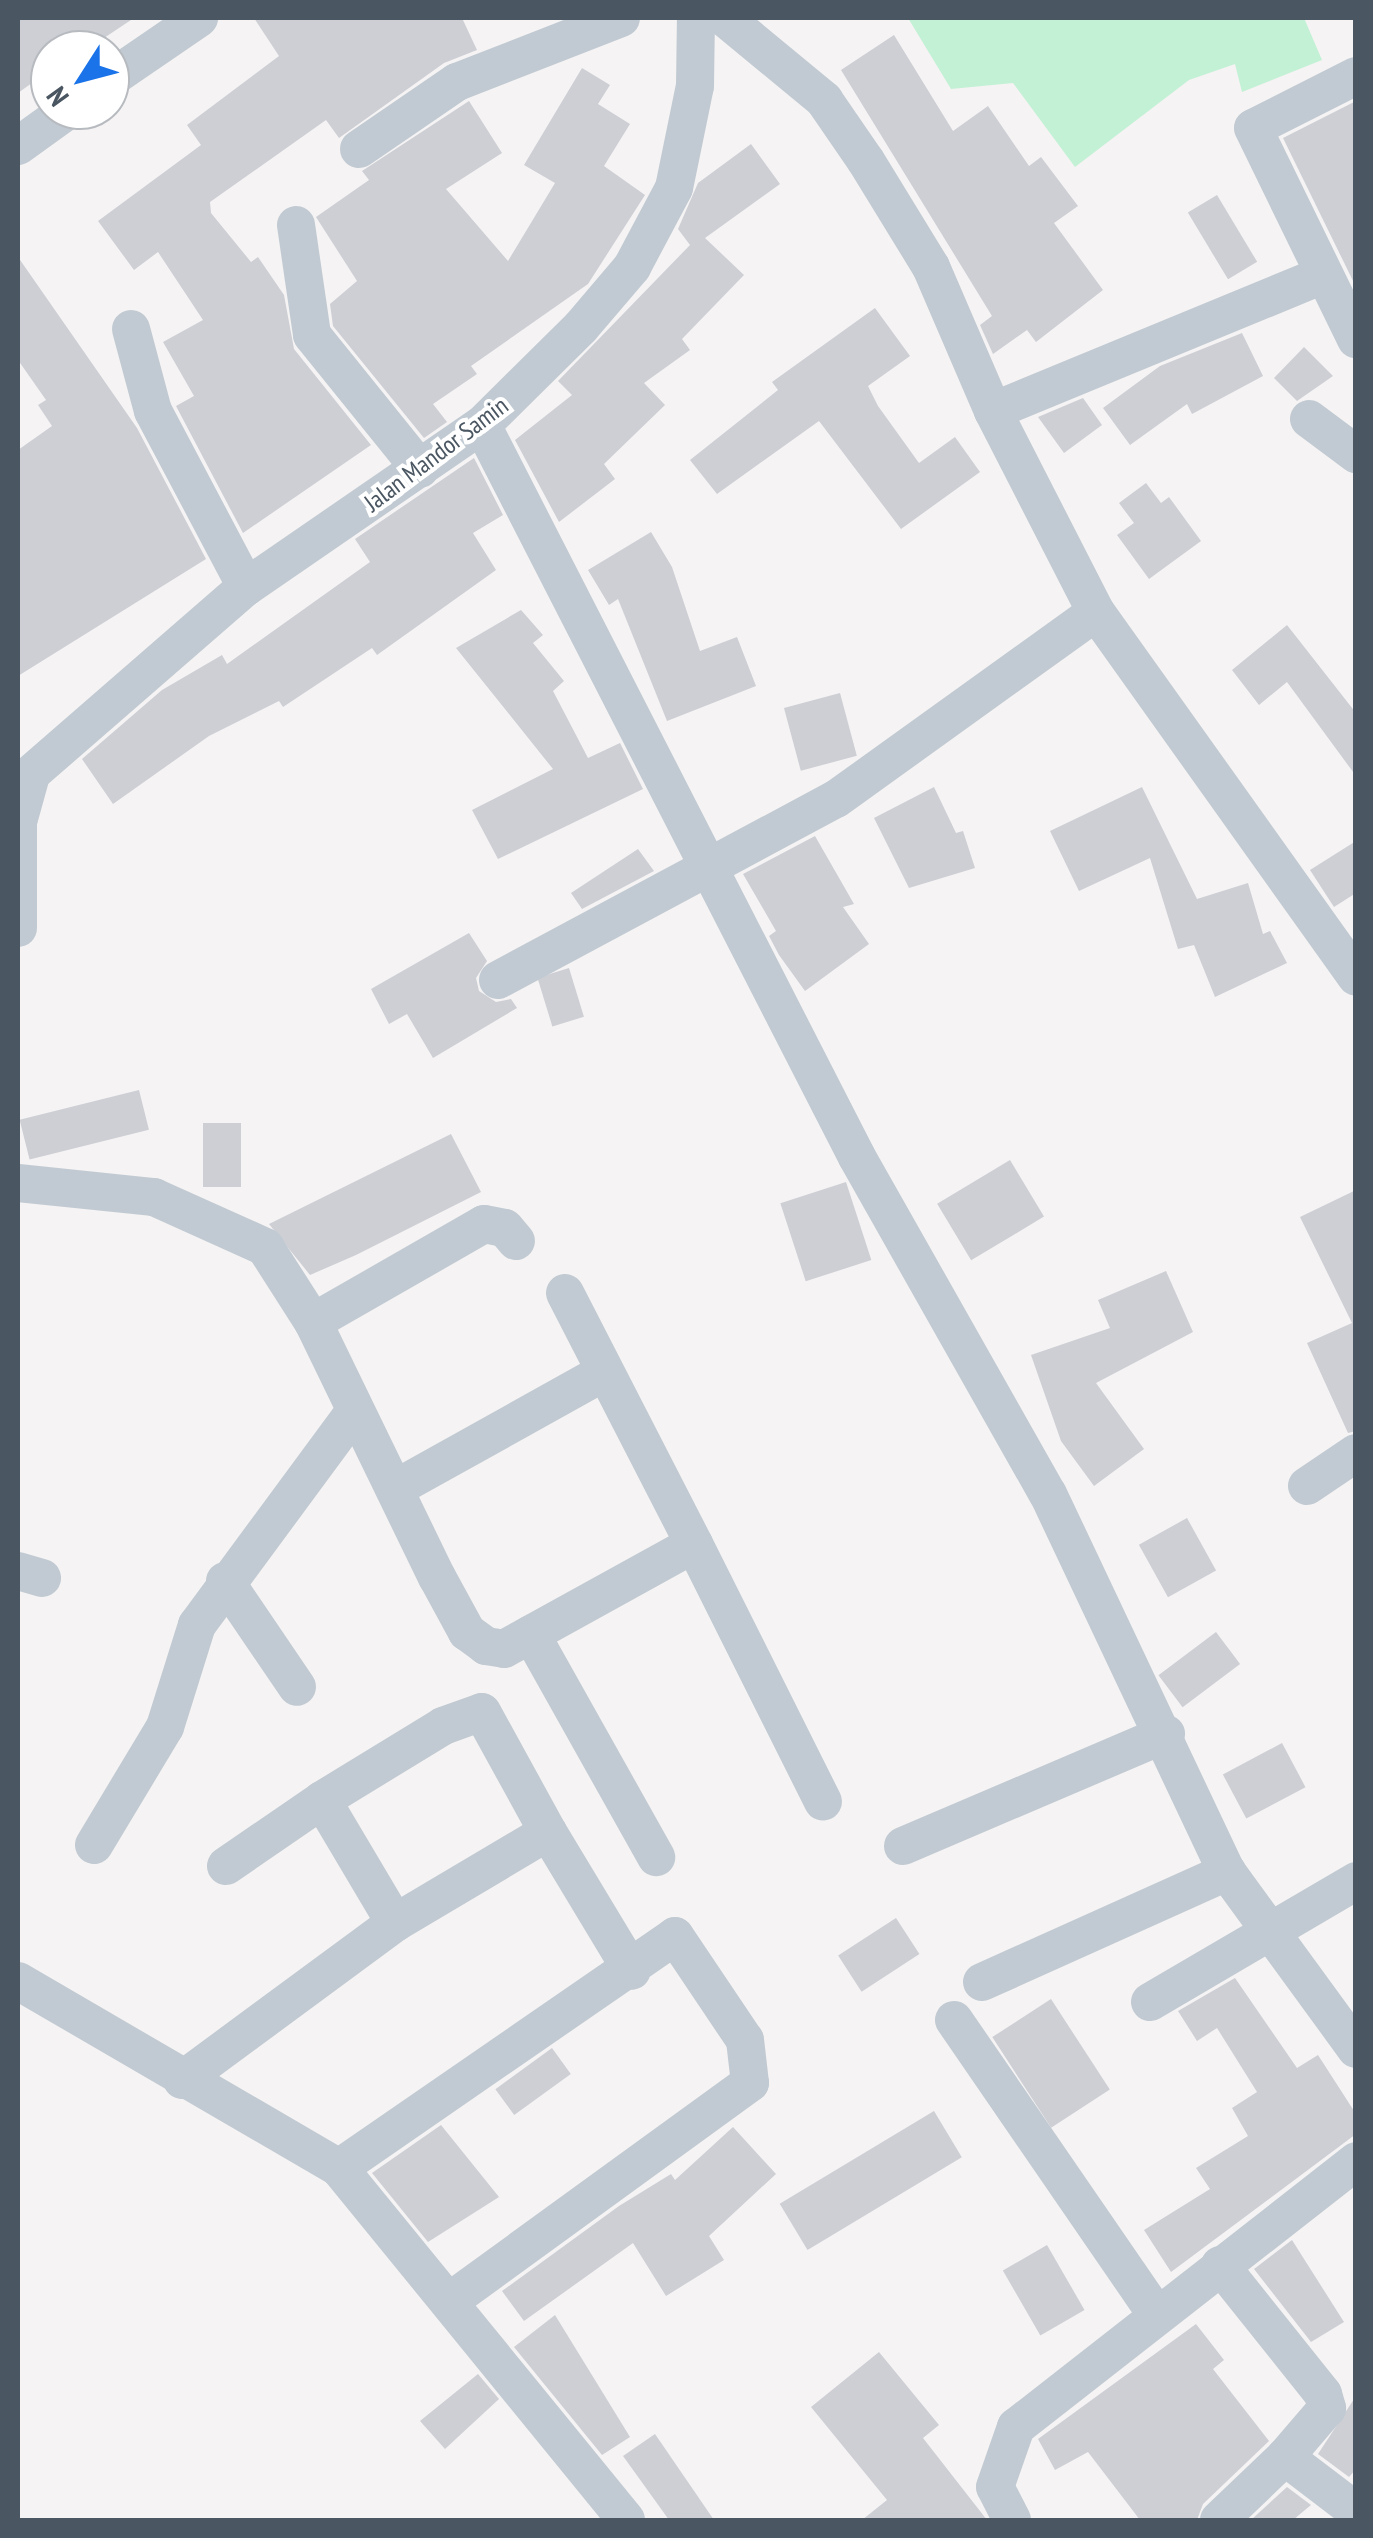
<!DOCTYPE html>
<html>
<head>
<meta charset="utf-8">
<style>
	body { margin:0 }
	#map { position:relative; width:1373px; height:2538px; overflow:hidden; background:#f5f3f3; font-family:"PT Sans Narrow",sans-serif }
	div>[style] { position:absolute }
	.green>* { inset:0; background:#c3f1d5 }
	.building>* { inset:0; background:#cdcfd5; transform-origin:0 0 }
	.street>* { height:38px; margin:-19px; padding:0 19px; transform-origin:19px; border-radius:19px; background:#c1cad2 }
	span { translate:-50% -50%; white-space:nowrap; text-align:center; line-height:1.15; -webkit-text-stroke:8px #fff; paint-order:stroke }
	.street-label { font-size:25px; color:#4a5661 }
	.frame { position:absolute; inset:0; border:20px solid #4a5661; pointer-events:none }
	.north { position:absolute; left:30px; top:30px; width:100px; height:100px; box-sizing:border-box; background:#fff; border:2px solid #b7bbc0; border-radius:50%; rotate:234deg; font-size:28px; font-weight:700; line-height:40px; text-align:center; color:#4a5661 }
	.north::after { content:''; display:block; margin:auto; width:35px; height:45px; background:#1a73e8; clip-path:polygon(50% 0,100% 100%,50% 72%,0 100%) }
</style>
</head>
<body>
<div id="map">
	<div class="green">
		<i style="clip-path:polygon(908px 18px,1304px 18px,1322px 60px,1242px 92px,1235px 64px,1189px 80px,1075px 167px,1013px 83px,951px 89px)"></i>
	</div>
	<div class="building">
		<i style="clip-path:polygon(18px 18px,134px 18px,86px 50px,50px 50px,50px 70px,18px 93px)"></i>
		<i style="clip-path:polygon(254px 18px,462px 18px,477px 50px,444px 63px,339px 138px,326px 120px,210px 202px,211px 213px,251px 262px,258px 257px,284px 295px,294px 349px,371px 445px,243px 533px,176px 406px,194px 396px,163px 342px,203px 320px,158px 252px,134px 270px,98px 221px,201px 145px,187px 125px,279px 56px)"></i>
		<i style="clip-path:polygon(894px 35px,953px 131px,988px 106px,1029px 166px,1041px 157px,1078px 206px,1054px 223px,1103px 290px,1036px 342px,1027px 330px,993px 354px,980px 325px,992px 316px,841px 70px)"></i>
		<i style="clip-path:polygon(582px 68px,610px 85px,598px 104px,630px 124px,604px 166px,645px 195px,588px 284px,471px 366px,477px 374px,433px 404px,447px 422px,424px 438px,333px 326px,330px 304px,357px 281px,316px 217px,369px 180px,362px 171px,469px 101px,502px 153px,446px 189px,508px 261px,555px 183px,524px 165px)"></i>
		<i style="clip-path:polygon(1356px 101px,1356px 287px,1283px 138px)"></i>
		<i style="clip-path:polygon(751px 144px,780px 184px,705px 238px,744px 275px,682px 339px,690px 350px,644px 383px,665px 405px,604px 464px,615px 479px,559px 522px,515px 440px,572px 395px,558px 381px,690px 245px,678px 229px,698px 183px)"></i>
		<i style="left:1217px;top:195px;width:78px;height:34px;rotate:59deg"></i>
		<i style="clip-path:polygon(18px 257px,137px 428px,206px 559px,18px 676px,18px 450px,52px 426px,38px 405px,46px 400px,18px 360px)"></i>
		<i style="clip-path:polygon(875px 308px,910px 356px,868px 386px,878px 406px,919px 463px,955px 437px,980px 472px,901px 529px,819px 421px,717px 494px,690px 460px,778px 390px,772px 382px)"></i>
		<i style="clip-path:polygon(1242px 333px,1263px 376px,1192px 414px,1187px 404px,1130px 445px,1103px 408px,1160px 366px)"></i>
		<i style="clip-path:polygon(1304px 347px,1333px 376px,1297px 401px,1274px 378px)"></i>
		<i style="clip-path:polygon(1083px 398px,1102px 425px,1064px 453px,1038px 417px)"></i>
		<i style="clip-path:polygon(474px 458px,503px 515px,473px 533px,496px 570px,377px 655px,372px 648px,283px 707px,279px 701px,209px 736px,113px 804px,82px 759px,162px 690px,222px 655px,227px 664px,370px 562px,355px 539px)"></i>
		<i style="clip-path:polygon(1146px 483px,1161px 503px,1169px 497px,1201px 541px,1149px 579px,1117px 535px,1134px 523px,1119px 503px)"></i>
		<i style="clip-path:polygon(651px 532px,672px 567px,700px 651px,737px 637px,756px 686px,667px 721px,618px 599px,609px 605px,588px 570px)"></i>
		<i style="clip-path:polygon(521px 610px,543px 635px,533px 643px,564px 681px,553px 691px,588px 758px,620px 743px,643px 789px,498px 859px,472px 810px,553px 769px,456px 648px)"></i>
		<i style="clip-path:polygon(1287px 625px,1356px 713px,1356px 776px,1287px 682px,1259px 705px,1232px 670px)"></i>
		<i style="left:840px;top:693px;width:65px;height:58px;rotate:75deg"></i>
		<i style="clip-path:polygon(934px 787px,956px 833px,963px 831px,975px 868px,909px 888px,874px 818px)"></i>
		<i style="clip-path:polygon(1142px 787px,1197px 899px,1248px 883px,1263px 934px,1270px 931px,1287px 963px,1215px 997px,1194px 945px,1178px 949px,1150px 858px,1079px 891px,1050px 831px)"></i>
		<i style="clip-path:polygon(815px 836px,854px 904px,843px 907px,869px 944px,805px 991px,779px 955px,769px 936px,776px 931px,743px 874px)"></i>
		<i style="clip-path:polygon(1356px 841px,1356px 893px,1334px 907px,1310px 870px)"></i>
		<i style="clip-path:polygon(638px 849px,654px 871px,582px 909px,571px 893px)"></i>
		<i style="clip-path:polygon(469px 933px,487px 961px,476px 978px,479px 991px,496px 1002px,511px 999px,517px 1008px,433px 1058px,407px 1014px,389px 1024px,371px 989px)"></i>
		<i style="left:569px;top:968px;width:51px;height:33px;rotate:73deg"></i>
		<i style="left:139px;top:1090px;width:41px;height:123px;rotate:76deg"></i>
		<i style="left:203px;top:1123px;width:38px;height:64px"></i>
		<i style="clip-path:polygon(451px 1134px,481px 1192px,356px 1255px,310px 1275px,269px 1224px)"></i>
		<i style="left:1010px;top:1160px;width:66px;height:85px;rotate:59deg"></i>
		<i style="left:846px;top:1182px;width:82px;height:69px;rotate:72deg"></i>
		<i style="clip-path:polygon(1356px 1190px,1356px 1431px,1348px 1433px,1307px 1343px,1352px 1323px,1300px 1217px)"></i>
		<i style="clip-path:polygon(1166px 1271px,1193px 1332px,1096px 1383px,1144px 1449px,1094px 1486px,1061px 1441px,1031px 1355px,1110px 1328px,1098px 1300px)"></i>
		<i style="left:1187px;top:1518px;width:60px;height:55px;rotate:61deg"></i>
		<i style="left:1216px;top:1632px;width:40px;height:72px;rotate:53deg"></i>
		<i style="left:1282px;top:1743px;width:50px;height:67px;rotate:62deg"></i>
		<i style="left:896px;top:1918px;width:43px;height:69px;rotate:57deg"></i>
		<i style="clip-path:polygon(1235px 1978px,1297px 2068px,1318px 2055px,1356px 2114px,1356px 2134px,1171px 2272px,1144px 2230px,1210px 2189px,1196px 2168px,1248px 2136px,1232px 2108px,1257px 2092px,1217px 2028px,1197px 2041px,1178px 2011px)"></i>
		<i style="left:1051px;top:1999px;width:108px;height:70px;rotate:57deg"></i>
		<i style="left:552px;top:2048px;width:32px;height:70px;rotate:54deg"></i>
		<i style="left:934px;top:2111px;width:54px;height:180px;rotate:59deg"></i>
		<i style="clip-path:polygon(441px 2125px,499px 2197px,428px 2242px,372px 2173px)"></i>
		<i style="clip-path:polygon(733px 2127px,776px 2174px,709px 2236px,724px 2260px,666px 2296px,633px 2243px,524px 2321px,502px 2291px,619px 2206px,671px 2174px,675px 2180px)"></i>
		<i style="clip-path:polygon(1292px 2240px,1344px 2322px,1311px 2342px,1254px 2269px)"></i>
		<i style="left:1047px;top:2245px;width:75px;height:51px;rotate:60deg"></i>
		<i style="clip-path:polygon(555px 2315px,630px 2437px,602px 2455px,514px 2347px)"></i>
		<i style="clip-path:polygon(1196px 2324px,1224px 2360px,1213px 2369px,1269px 2441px,1203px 2504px,1197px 2520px,1140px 2520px,1088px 2452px,1055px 2470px,1038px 2439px)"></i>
		<i style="clip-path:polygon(879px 2352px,939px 2425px,923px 2438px,987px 2520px,862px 2520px,887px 2500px,811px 2407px)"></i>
		<i style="clip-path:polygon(478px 2374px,499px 2399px,445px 2449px,420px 2421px)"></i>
		<i style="clip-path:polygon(1356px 2396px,1356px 2469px,1349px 2477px,1318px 2454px)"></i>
		<i style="clip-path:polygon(655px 2434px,714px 2520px,669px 2520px,623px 2456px)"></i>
		<i style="clip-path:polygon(1287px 2487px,1311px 2505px,1293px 2520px,1251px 2520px)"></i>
	</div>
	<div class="street">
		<i style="left:725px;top:18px;width:129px;rotate:39.6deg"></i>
		<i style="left:824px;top:100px;width:74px;rotate:55.5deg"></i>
		<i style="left:866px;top:161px;width:124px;rotate:58.5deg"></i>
		<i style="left:931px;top:267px;width:157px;rotate:66.7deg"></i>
		<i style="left:993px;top:411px;width:226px;rotate:62.9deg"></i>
		<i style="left:1096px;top:612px;width:448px;rotate:54.5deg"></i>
		<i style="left:1356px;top:76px;width:115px;rotate:153.2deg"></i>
		<i style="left:1253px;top:128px;width:235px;rotate:64deg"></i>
		<i style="left:110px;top:79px;width:108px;rotate:-34.4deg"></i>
		<i style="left:18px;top:146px;width:62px;rotate:-35.8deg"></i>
		<i style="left:359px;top:149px;width:119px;rotate:-34.4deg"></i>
		<i style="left:457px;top:82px;width:176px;rotate:-21.3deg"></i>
		<i style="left:296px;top:225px;width:111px;rotate:81.7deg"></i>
		<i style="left:312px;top:335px;width:172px;rotate:51.1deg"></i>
		<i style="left:131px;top:329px;width:85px;rotate:75deg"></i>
		<i style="left:153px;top:411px;width:199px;rotate:62.1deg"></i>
		<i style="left:993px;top:411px;width:355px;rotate:-22.4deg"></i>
		<i style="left:1309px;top:419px;width:59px;rotate:36.7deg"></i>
		<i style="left:482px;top:425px;width:822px;rotate:62.87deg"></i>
		<i style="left:857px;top:1157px;width:387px;rotate:60.5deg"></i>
		<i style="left:1048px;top:1494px;width:418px;rotate:64.7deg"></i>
		<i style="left:1227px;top:1872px;width:219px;rotate:53.9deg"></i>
		<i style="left:18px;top:785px;width:302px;rotate:-41deg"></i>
		<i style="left:246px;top:587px;width:286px;rotate:-34.5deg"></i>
		<i style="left:482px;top:425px;width:139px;rotate:-44.7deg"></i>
		<i style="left:581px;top:327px;width:79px;rotate:-49.6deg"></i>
		<i style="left:632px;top:267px;width:89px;rotate:-62deg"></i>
		<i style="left:674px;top:188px;width:104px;rotate:-78.4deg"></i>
		<i style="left:695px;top:86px;width:68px;rotate:-89.2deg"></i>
		<i style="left:18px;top:928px;width:106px;rotate:-90deg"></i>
		<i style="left:18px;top:822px;width:49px;rotate:-74.5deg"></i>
		<i style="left:498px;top:980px;width:383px;rotate:-28.2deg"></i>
		<i style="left:836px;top:799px;width:320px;rotate:-35.7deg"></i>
		<i style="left:18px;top:1183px;width:137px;rotate:5.9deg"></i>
		<i style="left:154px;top:1197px;width:122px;rotate:24.2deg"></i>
		<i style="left:265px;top:1247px;width:89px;rotate:57.4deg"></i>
		<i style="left:313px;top:1322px;width:284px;rotate:64.1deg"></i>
		<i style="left:437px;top:1577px;width:63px;rotate:61.4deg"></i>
		<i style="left:467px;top:1632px;width:24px;rotate:36deg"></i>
		<i style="left:486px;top:1646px;width:18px;rotate:9deg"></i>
		<i style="left:504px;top:1649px;width:217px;rotate:-28.9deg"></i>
		<i style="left:694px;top:1544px;width:288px;rotate:63.4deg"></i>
		<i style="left:565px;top:1293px;width:282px;rotate:62.8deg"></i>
		<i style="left:313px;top:1322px;width:197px;rotate:-29.8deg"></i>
		<i style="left:484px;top:1224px;width:21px;rotate:11deg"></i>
		<i style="left:505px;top:1228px;width:17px;rotate:50deg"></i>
		<i style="left:1307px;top:1486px;width:59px;rotate:-34deg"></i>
		<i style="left:398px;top:1487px;width:232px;rotate:-29.1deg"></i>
		<i style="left:18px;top:1571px;width:25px;rotate:16deg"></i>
		<i style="left:225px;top:1581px;width:128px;rotate:55.8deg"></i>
		<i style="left:531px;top:1634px;width:256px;rotate:60.7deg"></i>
		<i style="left:482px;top:1712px;width:137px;rotate:61.2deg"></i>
		<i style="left:548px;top:1832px;width:178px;rotate:149.3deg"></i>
		<i style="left:395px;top:1923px;width:143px;rotate:-120.7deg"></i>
		<i style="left:322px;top:1800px;width:142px;rotate:-31.4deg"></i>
		<i style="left:443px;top:1726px;width:41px;rotate:-19.7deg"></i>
		<i style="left:548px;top:1832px;width:162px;rotate:58.9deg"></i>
		<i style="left:94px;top:1845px;width:138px;rotate:-59deg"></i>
		<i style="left:165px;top:1727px;width:107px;rotate:-72.6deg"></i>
		<i style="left:197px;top:1625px;width:265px;rotate:-53.6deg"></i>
		<i style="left:903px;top:1846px;width:286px;rotate:-23.1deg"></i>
		<i style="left:226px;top:1866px;width:116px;rotate:-34.5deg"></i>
		<i style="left:18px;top:1981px;width:371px;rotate:30.2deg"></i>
		<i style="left:339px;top:2168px;width:454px;rotate:50.8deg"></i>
		<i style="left:982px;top:1982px;width:269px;rotate:-24.2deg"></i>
		<i style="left:1150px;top:2002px;width:239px;rotate:-30.4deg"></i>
		<i style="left:954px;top:2020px;width:357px;rotate:55.5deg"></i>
		<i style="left:182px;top:2080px;width:265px;rotate:-36.4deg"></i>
		<i style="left:339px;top:2168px;width:408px;rotate:-34.6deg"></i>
		<i style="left:675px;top:1936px;width:125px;rotate:56.1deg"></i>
		<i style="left:745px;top:2040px;width:43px;rotate:83.4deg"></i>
		<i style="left:750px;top:2083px;width:372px;rotate:144deg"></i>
		<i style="left:1220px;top:2265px;width:165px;rotate:51.4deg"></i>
		<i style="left:1323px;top:2394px;width:15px;rotate:74deg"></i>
		<i style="left:1327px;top:2408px;width:65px;rotate:130.6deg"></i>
		<i style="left:1285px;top:2457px;width:89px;rotate:37.3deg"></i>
		<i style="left:1012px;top:2520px;width:37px;rotate:-117deg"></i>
		<i style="left:995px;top:2487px;width:64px;rotate:-70.7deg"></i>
		<i style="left:1016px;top:2427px;width:432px;rotate:-38deg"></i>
		<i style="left:1219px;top:2520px;width:91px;rotate:-43.7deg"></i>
	</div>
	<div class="street-label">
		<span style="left:436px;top:454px;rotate:-37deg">Jalan Mandor Samin</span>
	</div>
	<div class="frame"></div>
	<div class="north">N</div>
</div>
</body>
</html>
